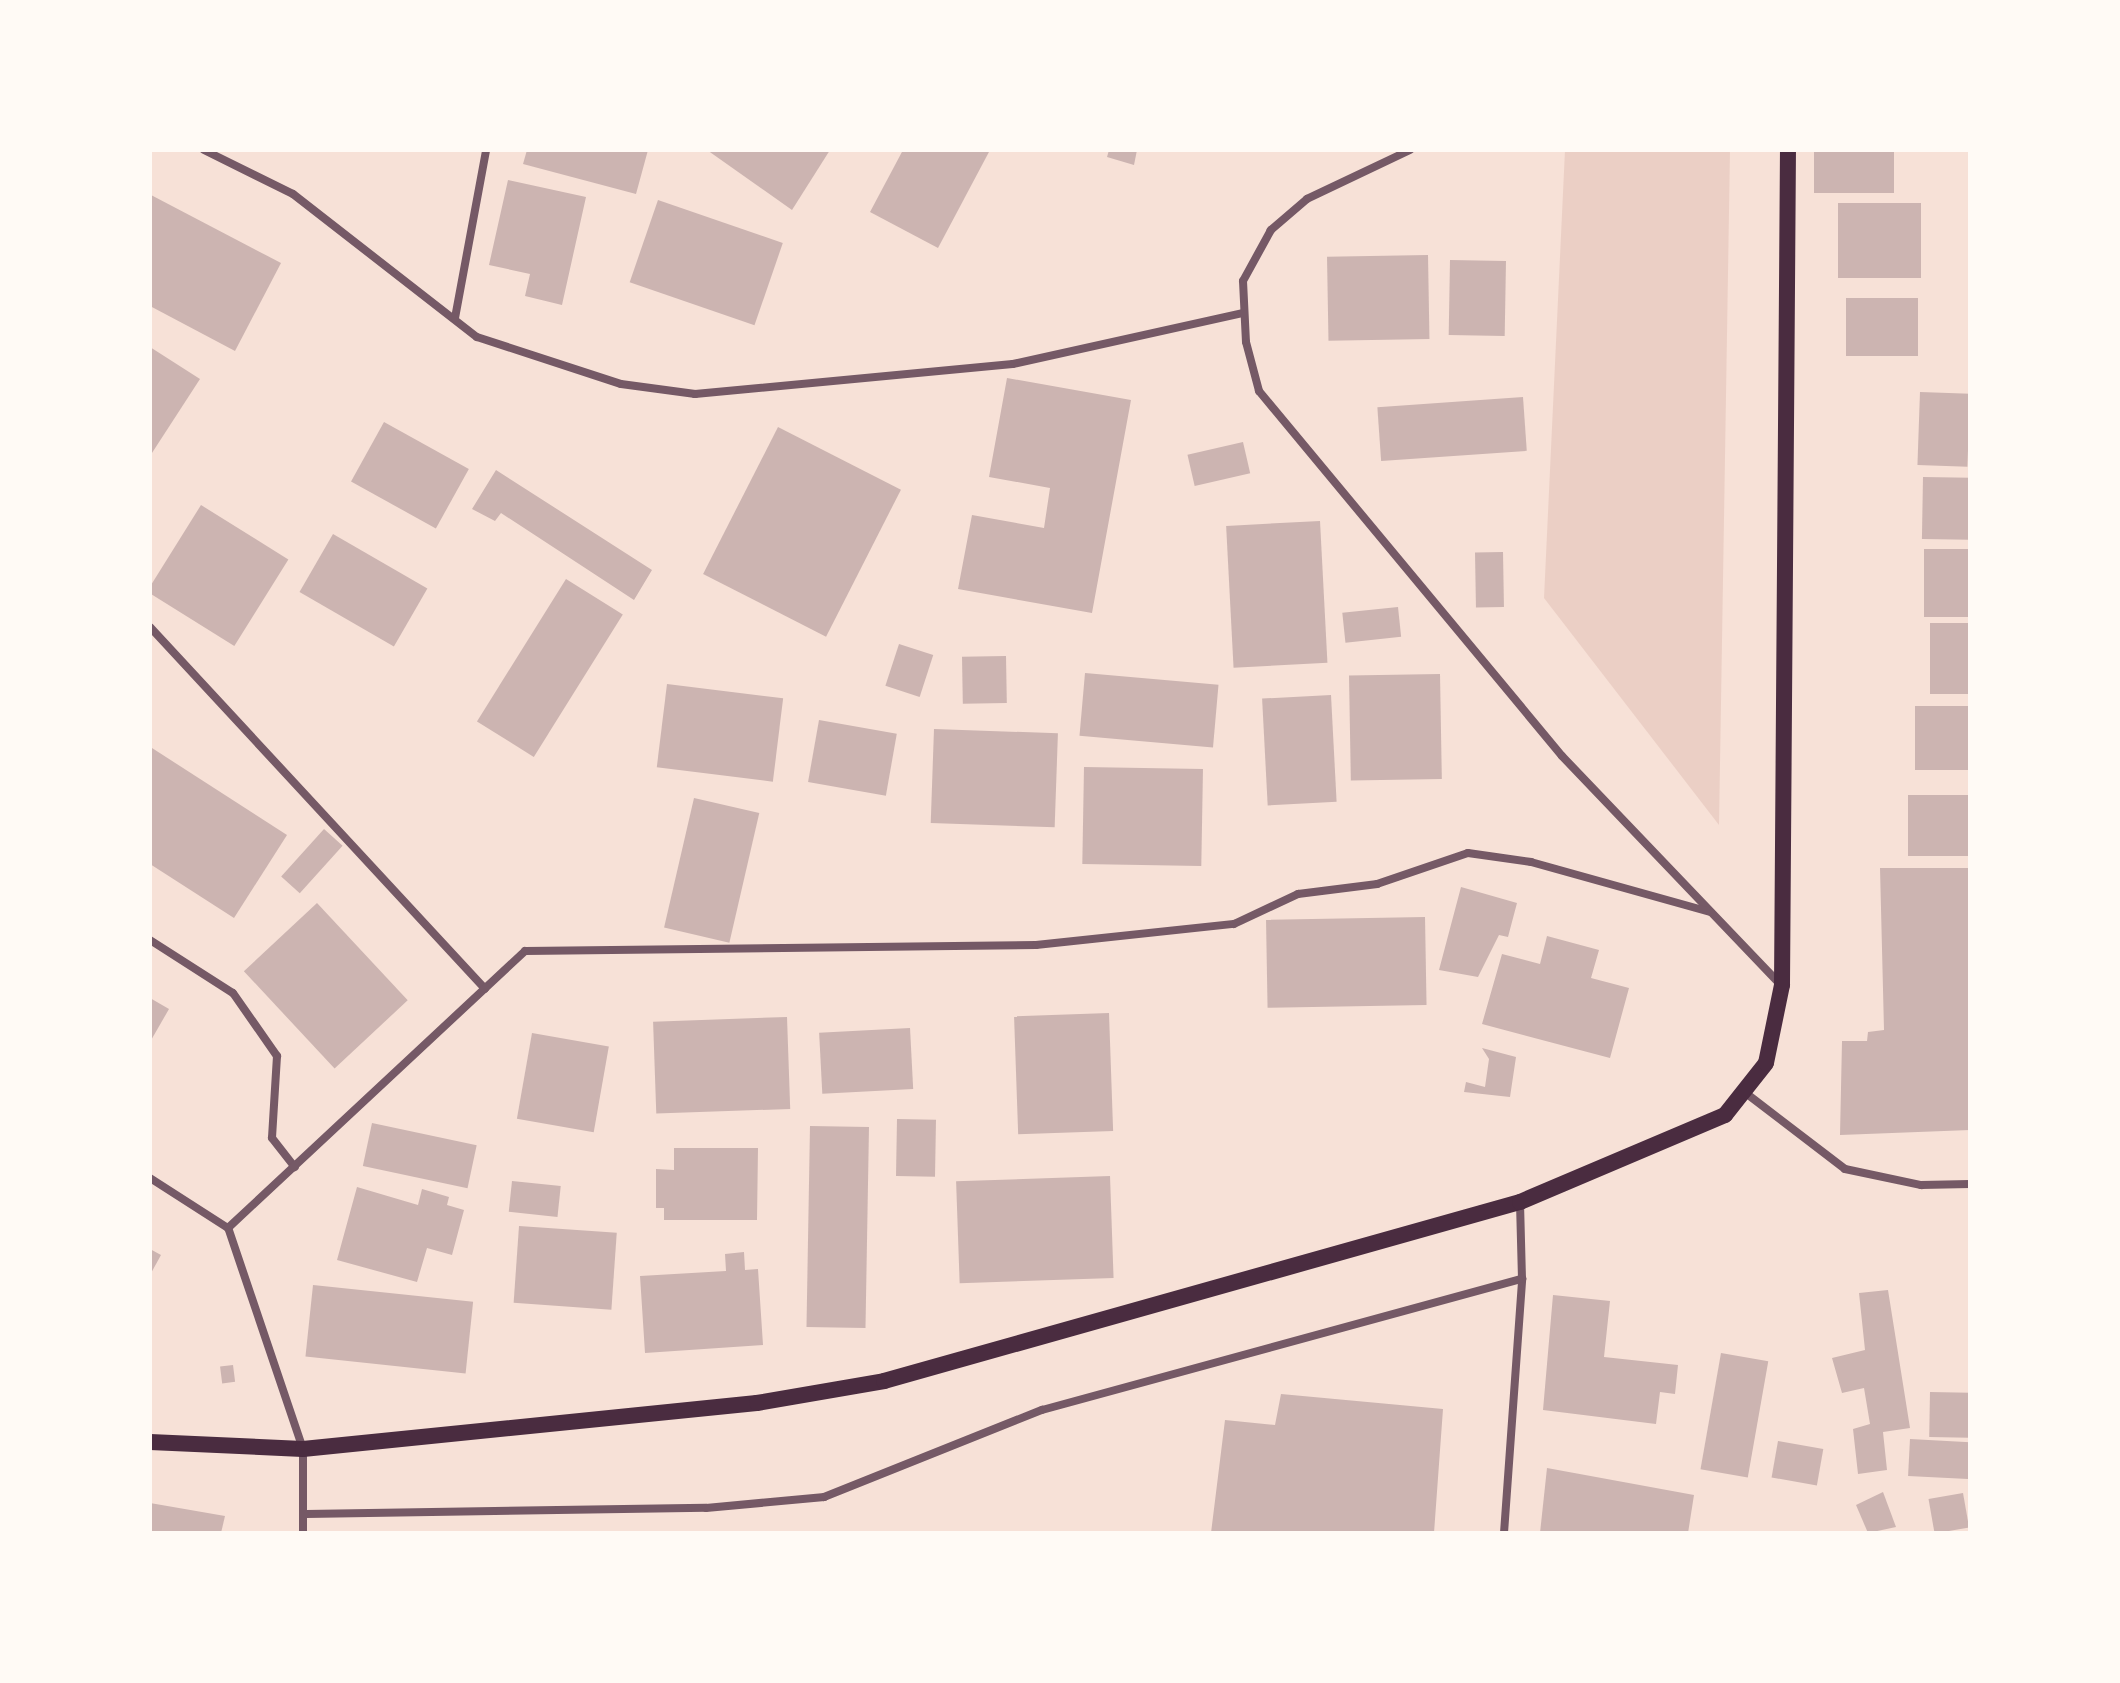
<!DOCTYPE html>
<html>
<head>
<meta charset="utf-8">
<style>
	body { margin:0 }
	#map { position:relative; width:2120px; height:1683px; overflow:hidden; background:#f7e1d7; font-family:Helvetica,sans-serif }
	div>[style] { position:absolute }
	.green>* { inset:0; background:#ebcfc5 }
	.building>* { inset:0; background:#ccb4b1; transform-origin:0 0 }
	.minor>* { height:8px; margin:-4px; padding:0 4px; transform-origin:4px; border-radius:4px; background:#755966 }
	.secondary>* { height:16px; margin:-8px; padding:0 8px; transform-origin:8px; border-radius:8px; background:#4a2c40 }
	span { translate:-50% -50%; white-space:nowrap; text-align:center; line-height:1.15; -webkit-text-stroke:7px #fffaf5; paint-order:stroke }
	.frame { position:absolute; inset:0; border:152px solid #fffaf5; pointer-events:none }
</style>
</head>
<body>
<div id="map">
	<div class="green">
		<i style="clip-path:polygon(1565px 150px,1730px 150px,1719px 825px,1544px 598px)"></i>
	</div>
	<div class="building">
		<i style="clip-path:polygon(527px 150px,648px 150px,636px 194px,523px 164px)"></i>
		<i style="clip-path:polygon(707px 150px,830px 150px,792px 210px)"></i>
		<i style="clip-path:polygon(903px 150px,990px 150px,938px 248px,870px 212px)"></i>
		<i style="clip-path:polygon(1109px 150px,1137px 150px,1134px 165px,1107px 157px)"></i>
		<i style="left:1814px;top:150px;width:80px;height:43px"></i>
		<i style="clip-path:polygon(508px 180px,586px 197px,562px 305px,525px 296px,530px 274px,489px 265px)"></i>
		<i style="clip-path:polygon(151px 195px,281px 263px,235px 351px,150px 306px)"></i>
		<i style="left:658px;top:200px;width:132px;height:87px;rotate:19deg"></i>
		<i style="left:1921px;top:203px;width:75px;height:83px;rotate:90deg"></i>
		<i style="left:1428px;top:255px;width:84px;height:101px;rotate:89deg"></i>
		<i style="left:1450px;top:260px;width:56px;height:75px;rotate:1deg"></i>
		<i style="left:1846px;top:298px;width:72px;height:58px"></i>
		<i style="clip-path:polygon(150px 347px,200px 379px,150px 456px)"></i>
		<i style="clip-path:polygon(1007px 378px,1131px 400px,1092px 613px,958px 589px,972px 515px,1044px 528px,1050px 488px,989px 477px)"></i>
		<i style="left:1920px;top:392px;width:50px;height:73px;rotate:2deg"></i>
		<i style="left:1523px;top:397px;width:54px;height:146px;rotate:86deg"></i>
		<i style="left:384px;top:422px;width:97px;height:68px;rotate:29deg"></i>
		<i style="left:778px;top:427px;width:138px;height:165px;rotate:27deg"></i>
		<i style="left:1243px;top:442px;width:32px;height:57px;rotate:77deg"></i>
		<i style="clip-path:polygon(496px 470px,652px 570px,634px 600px,501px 513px,495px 521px,472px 509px)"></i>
		<i style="left:1923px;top:477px;width:47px;height:62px;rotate:1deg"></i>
		<i style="left:201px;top:505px;width:103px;height:102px;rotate:32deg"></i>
		<i style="left:1320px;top:521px;width:142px;height:94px;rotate:87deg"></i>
		<i style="left:333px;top:534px;width:109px;height:67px;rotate:30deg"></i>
		<i style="left:1970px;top:549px;width:68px;height:46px;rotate:90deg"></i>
		<i style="left:1503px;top:552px;width:55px;height:28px;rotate:89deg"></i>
		<i style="left:566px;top:579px;width:67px;height:168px;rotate:32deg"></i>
		<i style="left:1398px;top:607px;width:30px;height:56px;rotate:84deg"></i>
		<i style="left:1930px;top:623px;width:40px;height:71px"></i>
		<i style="left:899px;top:644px;width:36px;height:44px;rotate:18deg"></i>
		<i style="left:1006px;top:656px;width:47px;height:44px;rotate:89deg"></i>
		<i style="left:1085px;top:673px;width:134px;height:63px;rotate:5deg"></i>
		<i style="left:1440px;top:674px;width:105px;height:91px;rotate:89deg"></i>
		<i style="left:667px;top:684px;width:117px;height:84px;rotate:7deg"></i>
		<i style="left:1331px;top:695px;width:107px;height:69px;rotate:87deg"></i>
		<i style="left:1970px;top:706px;width:64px;height:55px;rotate:90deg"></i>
		<i style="left:819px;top:720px;width:79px;height:63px;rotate:10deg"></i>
		<i style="left:934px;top:729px;width:124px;height:94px;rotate:2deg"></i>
		<i style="clip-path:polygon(152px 748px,287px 835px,234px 918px,150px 864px)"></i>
		<i style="left:1084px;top:767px;width:119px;height:97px;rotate:1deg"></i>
		<i style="left:1970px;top:795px;width:61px;height:62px;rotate:90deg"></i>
		<i style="left:694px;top:798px;width:67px;height:133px;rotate:13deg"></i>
		<i style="left:324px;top:829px;width:25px;height:64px;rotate:42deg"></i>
		<i style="clip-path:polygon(1880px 868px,1970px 868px,1970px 1130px,1840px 1135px,1842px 1041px,1867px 1041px,1868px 1032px,1884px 1030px)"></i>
		<i style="clip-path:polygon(1461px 887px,1517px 903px,1508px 937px,1499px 935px,1478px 977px,1439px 970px)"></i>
		<i style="left:317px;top:903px;width:133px;height:100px;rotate:47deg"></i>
		<i style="left:1425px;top:917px;width:88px;height:159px;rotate:89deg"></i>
		<i style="clip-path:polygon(1547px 936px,1599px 950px,1591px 978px,1629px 988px,1610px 1058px,1482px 1024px,1502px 954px,1540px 964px)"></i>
		<i style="clip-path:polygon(150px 998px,169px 1009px,150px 1042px)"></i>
		<i style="left:1109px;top:1013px;width:118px;height:95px;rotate:88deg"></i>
		<i style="left:787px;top:1017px;width:92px;height:134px;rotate:88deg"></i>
		<i style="left:910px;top:1028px;width:61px;height:91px;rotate:87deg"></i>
		<i style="left:532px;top:1033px;width:78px;height:87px;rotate:10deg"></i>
		<i style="clip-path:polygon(1482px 1048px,1516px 1057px,1510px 1097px,1464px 1092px,1466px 1082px,1485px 1087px,1489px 1059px)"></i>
		<i style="left:897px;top:1119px;width:39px;height:57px;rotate:1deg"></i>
		<i style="left:372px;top:1123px;width:107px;height:44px;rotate:12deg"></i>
		<i style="left:810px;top:1126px;width:59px;height:201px;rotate:1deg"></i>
		<i style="clip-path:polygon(674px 1148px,758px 1148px,757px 1220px,664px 1220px,664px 1208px,656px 1208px,656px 1169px,674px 1170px)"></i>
		<i style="left:1110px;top:1176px;width:102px;height:154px;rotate:88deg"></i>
		<i style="left:512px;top:1181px;width:49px;height:31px;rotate:6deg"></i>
		<i style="clip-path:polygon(357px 1187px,418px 1205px,422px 1189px,449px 1197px,447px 1205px,464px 1210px,452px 1255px,427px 1248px,417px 1282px,337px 1260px)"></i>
		<i style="left:519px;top:1226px;width:98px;height:77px;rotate:4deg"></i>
		<i style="clip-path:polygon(150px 1249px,161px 1255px,150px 1275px)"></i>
		<i style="clip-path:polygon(744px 1252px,745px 1270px,758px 1269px,763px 1345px,645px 1353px,640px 1276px,726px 1271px,725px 1254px)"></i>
		<i style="left:313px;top:1285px;width:161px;height:72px;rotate:6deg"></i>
		<i style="clip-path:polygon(1888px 1290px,1910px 1428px,1883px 1432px,1887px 1470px,1858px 1474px,1853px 1429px,1870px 1424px,1864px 1388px,1842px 1393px,1832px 1358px,1865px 1350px,1859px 1293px)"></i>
		<i style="clip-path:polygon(1553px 1295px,1610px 1301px,1604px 1357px,1678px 1365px,1675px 1394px,1660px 1392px,1656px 1424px,1543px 1410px)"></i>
		<i style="left:1721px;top:1353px;width:48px;height:118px;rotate:10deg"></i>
		<i style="left:233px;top:1365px;width:17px;height:13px;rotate:83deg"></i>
		<i style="left:1930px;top:1392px;width:40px;height:45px;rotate:1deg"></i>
		<i style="clip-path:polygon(1281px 1394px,1443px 1409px,1434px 1533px,1211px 1533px,1225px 1420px,1275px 1425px)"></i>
		<i style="left:1910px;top:1439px;width:60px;height:37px;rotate:3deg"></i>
		<i style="left:1778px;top:1441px;width:46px;height:37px;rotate:10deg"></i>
		<i style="clip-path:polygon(1547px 1468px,1694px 1495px,1688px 1533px,1540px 1533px)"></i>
		<i style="clip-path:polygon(1883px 1492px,1896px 1527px,1868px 1533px,1856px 1505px)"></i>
		<i style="left:1963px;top:1493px;width:35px;height:35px;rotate:80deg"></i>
		<i style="clip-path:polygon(150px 1503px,225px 1516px,221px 1533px,150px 1533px)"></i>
	</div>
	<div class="minor">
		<i style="left:204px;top:150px;width:99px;rotate:26.3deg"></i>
		<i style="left:293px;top:194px;width:233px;rotate:37.9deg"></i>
		<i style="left:477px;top:337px;width:151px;rotate:18.1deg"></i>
		<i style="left:621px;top:384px;width:75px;rotate:7.7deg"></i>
		<i style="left:695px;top:394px;width:319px;rotate:-5.4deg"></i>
		<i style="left:1013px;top:364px;width:236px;rotate:-12.5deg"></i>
		<i style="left:1410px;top:150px;width:114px;rotate:154.6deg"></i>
		<i style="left:1307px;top:199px;width:48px;rotate:139.3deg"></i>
		<i style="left:1271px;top:230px;width:58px;rotate:118.8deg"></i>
		<i style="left:1243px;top:281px;width:61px;rotate:87.2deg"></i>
		<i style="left:1246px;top:342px;width:51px;rotate:75.1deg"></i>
		<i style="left:1259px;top:391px;width:474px;rotate:50.3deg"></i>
		<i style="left:1562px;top:756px;width:317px;rotate:46.3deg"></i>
		<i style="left:455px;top:318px;width:171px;rotate:-79.5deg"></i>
		<i style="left:150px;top:627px;width:493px;rotate:47.2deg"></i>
		<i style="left:150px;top:940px;width:98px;rotate:32.6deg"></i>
		<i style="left:233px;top:993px;width:77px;rotate:55.1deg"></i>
		<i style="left:277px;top:1056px;width:82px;rotate:93.5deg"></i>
		<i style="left:272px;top:1138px;width:37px;rotate:52deg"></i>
		<i style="left:1747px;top:1094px;width:123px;rotate:37.4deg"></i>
		<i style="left:1845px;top:1169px;width:78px;rotate:11.9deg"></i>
		<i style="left:1921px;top:1185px;width:49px;rotate:-1.2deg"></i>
		<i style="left:150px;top:1178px;width:93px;rotate:32.7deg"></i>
		<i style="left:306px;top:1514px;width:400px;rotate:-0.9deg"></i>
		<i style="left:706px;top:1508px;width:119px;rotate:-5.3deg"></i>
		<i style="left:824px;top:1497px;width:235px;rotate:-21.8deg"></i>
		<i style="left:1042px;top:1410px;width:498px;rotate:-15.3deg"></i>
		<i style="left:303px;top:1533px;width:84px;rotate:-90deg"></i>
		<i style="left:303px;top:1449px;width:233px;rotate:-108.7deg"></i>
		<i style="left:228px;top:1228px;width:406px;rotate:-43deg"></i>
		<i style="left:525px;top:951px;width:511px;rotate:-0.67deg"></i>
		<i style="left:1036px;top:945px;width:199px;rotate:-6.1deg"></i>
		<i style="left:1234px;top:924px;width:71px;rotate:-25.1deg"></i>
		<i style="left:1298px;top:894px;width:80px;rotate:-7.2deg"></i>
		<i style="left:1377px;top:884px;width:96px;rotate:-18.8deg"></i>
		<i style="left:1468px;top:853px;width:64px;rotate:8.1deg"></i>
		<i style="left:1531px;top:862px;width:186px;rotate:15.6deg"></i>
		<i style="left:1504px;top:1533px;width:255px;rotate:-85.9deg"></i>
		<i style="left:1522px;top:1279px;width:76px;rotate:-91.5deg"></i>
	</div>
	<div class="secondary">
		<i style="left:150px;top:1442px;width:153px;rotate:2.6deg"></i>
		<i style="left:303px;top:1449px;width:456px;rotate:-5.8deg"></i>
		<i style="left:757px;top:1403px;width:129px;rotate:-9.8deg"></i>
		<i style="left:884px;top:1381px;width:661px;rotate:-15.72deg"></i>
		<i style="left:1520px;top:1202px;width:223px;rotate:-23deg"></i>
		<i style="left:1725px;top:1115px;width:66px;rotate:-51.7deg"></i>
		<i style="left:1766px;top:1063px;width:80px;rotate:-78.4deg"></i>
		<i style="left:1782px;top:985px;width:835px;rotate:-89.59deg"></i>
	</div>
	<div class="frame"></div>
</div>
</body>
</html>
